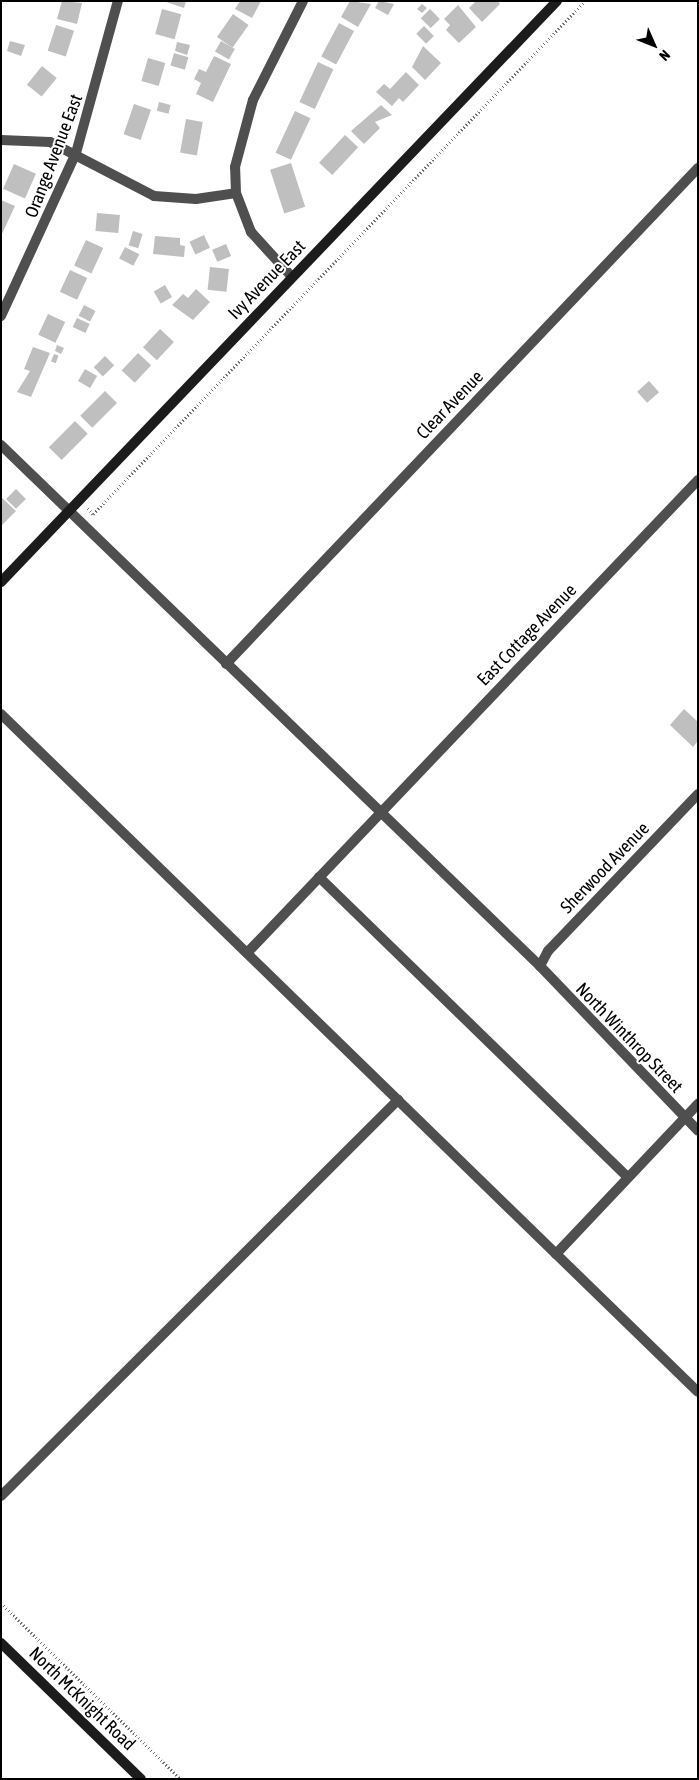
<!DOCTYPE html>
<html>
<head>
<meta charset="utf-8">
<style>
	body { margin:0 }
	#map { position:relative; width:699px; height:1780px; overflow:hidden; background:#fff; font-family:"Asap Condensed",sans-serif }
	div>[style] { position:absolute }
	.building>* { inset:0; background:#bfbfbf; transform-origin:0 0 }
	.path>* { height:2.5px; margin-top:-1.25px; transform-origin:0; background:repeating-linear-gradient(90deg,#717171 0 1px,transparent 0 3.5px) }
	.street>* { height:10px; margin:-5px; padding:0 5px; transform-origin:5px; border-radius:5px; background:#4f4f4f }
	.secondary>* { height:10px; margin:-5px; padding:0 5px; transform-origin:5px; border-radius:5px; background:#1c1c1c }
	span { translate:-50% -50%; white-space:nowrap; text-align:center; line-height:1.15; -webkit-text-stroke:4px #fff; paint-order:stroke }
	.street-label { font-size:18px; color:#000 }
	.frame { position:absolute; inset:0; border:2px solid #000; pointer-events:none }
	.north { position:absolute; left:629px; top:20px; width:50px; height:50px; -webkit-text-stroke:4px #fff; paint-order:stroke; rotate:134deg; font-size:14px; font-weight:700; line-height:20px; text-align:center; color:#000 }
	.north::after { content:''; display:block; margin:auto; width:18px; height:22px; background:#000; clip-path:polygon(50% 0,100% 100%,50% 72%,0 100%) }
</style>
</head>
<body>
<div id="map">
	<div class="building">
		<i style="clip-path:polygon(62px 1px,82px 3px,77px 24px,57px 19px)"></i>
		<i style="clip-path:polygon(163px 1px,186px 1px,184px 8px)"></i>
		<i style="clip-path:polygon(240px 1px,261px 1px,252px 18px,235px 9px)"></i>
		<i style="clip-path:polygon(350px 1px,371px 4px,358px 27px,341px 17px)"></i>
		<i style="clip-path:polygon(379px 1px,394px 4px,388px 15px,375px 8px)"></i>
		<i style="clip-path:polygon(476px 1px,498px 1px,500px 4px,482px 22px,469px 8px)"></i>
		<i style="clip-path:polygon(422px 4px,427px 8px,422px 13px,417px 9px)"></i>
		<i style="clip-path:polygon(458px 5px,476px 27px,459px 43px,446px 30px,450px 25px,444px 19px)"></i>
		<i style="left:162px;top:9px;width:20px;height:26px;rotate:15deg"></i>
		<i style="left:430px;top:9px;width:14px;height:13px;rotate:45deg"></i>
		<i style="left:233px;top:14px;width:19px;height:28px;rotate:35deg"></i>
		<i style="left:339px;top:23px;width:17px;height:38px;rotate:28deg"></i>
		<i style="left:56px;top:25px;width:19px;height:27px;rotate:18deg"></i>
		<i style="left:424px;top:26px;width:14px;height:11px;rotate:45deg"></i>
		<i style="clip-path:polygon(10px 41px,25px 45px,21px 56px,7px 51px)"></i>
		<i style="left:221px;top:41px;width:16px;height:12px;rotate:30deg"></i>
		<i style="clip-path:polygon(177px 42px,190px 45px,187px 55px,175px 51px)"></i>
		<i style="clip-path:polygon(423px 46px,441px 63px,425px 80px,412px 67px)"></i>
		<i style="left:174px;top:53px;width:15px;height:13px;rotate:16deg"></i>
		<i style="clip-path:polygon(214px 56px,231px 64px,213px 102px,196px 94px,201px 83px,194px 79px,199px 69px,206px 72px)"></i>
		<i style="left:148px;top:58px;width:18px;height:24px;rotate:16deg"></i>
		<i style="left:318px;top:62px;width:17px;height:44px;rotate:25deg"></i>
		<i style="left:42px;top:66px;width:19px;height:24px;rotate:39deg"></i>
		<i style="clip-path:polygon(406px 72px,419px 85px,403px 102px,399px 98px,392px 106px,376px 92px,384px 84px,390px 89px)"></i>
		<i style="left:159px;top:102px;width:12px;height:9px;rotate:14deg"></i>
		<i style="left:134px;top:104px;width:18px;height:32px;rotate:19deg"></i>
		<i style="clip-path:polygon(381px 105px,392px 115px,375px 122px,380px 128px,364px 144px,351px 131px)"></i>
		<i style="left:295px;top:111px;width:17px;height:46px;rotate:25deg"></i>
		<i style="left:186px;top:119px;width:17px;height:34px;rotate:10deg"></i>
		<i style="left:345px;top:135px;width:18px;height:38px;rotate:43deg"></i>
		<i style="left:291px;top:163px;width:46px;height:22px;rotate:72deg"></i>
		<i style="left:14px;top:164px;width:24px;height:27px;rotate:24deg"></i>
		<i style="clip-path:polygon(1px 200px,15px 206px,1px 236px)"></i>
		<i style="left:97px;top:213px;width:23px;height:18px;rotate:5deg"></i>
		<i style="left:133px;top:231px;width:10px;height:15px;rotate:17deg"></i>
		<i style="left:204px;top:235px;width:14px;height:16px;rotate:65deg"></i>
		<i style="clip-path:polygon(155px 236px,180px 238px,180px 245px,185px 246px,184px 257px,153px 254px)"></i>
		<i style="left:86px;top:240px;width:19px;height:28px;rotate:25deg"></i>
		<i style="left:226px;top:244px;width:13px;height:15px;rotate:67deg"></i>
		<i style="left:125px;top:247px;width:16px;height:13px;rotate:27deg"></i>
		<i style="left:210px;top:267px;width:19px;height:23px;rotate:6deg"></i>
		<i style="left:70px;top:270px;width:19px;height:24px;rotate:25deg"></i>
		<i style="left:165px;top:285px;width:14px;height:13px;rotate:60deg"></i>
		<i style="clip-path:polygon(196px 289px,210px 302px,193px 320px,172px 305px,183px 294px,188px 298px)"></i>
		<i style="left:84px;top:305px;width:13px;height:12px;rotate:27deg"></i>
		<i style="left:48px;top:314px;width:19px;height:23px;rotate:25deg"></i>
		<i style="left:77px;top:318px;width:14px;height:10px;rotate:25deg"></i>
		<i style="left:160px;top:329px;width:19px;height:25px;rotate:43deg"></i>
		<i style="clip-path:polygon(57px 345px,64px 348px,61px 354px,55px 351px)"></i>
		<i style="clip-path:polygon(33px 347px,50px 353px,31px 397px,17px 392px,30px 371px,24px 369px)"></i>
		<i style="left:138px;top:353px;width:18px;height:24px;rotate:43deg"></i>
		<i style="left:54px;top:354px;width:5px;height:8px;rotate:22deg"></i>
		<i style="left:105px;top:356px;width:13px;height:16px;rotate:45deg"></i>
		<i style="left:85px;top:369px;width:14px;height:14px;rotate:30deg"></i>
		<i style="left:649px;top:381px;width:15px;height:16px;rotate:48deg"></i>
		<i style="left:105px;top:391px;width:17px;height:35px;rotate:45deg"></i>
		<i style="left:75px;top:421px;width:18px;height:37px;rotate:45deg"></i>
		<i style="left:16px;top:489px;width:14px;height:14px;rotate:45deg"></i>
		<i style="clip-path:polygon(1px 497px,16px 511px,1px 526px)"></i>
		<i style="clip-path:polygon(684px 709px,698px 722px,698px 741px,693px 747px,670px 725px)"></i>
	</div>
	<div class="path">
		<i style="left:88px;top:508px;width:8px;rotate:50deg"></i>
		<i style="left:93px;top:514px;width:711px;rotate:-46.2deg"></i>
		<i style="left:1px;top:1603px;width:252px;rotate:44.4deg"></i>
	</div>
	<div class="street">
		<i style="left:1px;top:140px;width:49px;rotate:2.3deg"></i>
		<i style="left:50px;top:142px;width:117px;rotate:27.4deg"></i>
		<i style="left:154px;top:196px;width:42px;rotate:4.1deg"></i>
		<i style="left:196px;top:199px;width:40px;rotate:-8.5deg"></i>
		<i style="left:292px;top:277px;width:61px;rotate:-132.3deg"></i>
		<i style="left:251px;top:232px;width:42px;rotate:-111deg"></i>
		<i style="left:236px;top:193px;width:26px;rotate:-92deg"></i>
		<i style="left:235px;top:167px;width:69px;rotate:-75deg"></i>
		<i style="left:253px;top:100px;width:111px;rotate:-63.2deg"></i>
		<i style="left:1px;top:316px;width:179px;rotate:-65.3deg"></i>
		<i style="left:76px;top:153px;width:158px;rotate:-74.6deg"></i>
		<i style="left:1px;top:445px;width:750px;rotate:44.03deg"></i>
		<i style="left:540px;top:966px;width:228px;rotate:46.2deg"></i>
		<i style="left:226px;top:664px;width:685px;rotate:-46.42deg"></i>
		<i style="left:1px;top:714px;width:972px;rotate:44.21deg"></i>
		<i style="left:319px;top:877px;width:431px;rotate:44.2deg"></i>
		<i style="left:247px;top:953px;width:654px;rotate:-46.36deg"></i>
		<i style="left:540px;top:966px;width:17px;rotate:-62deg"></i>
		<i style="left:548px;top:951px;width:217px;rotate:-46.3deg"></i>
		<i style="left:556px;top:1254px;width:207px;rotate:-46.6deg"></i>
		<i style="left:1px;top:1496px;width:561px;rotate:-44.93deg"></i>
	</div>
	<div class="secondary">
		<i style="left:1px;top:582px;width:804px;rotate:-46.26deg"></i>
		<i style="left:1px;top:1643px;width:195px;rotate:44.2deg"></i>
	</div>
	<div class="street-label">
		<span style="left:54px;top:156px;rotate:-69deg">Orange Avenue East</span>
		<span style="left:267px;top:280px;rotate:-46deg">Ivy Avenue East</span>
		<span style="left:450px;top:405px;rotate:-46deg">Clear Avenue</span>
		<span style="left:527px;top:635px;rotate:-46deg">East Cottage Avenue</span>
		<span style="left:605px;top:868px;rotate:-46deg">Sherwood Avenue</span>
		<span style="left:629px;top:1038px;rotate:46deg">North Winthrop Street</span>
		<span style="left:82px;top:1699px;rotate:44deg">North McKnight Road</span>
	</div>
	<div class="frame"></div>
	<div class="north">N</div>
</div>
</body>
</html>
